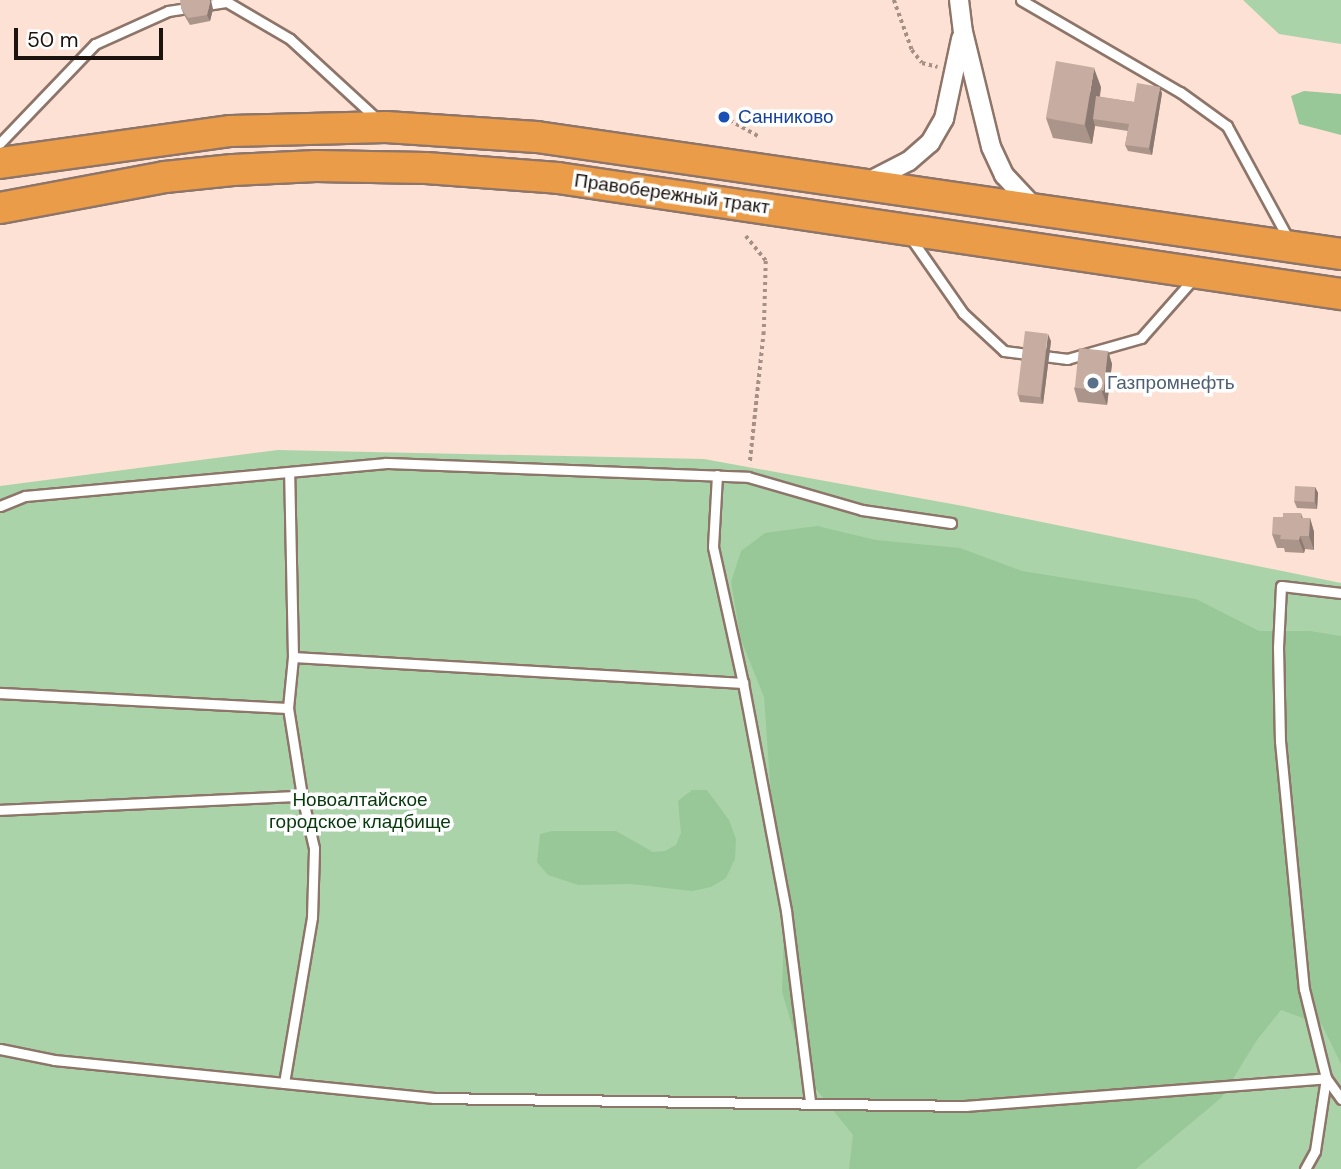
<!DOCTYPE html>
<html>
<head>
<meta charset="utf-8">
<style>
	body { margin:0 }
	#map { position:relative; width:1341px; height:1169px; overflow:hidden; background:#fde1d4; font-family:"DM Sans",sans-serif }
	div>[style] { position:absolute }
	.green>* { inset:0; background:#aad3a9 }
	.forest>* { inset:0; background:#98c898 }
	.path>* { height:3.5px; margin-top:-1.75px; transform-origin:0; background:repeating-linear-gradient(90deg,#a49086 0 3.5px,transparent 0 7px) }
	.roads { filter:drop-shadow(2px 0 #8e7569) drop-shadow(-2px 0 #8e7569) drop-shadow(0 2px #8e7569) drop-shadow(0 -2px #8e7569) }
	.service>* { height:9px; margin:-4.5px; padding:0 4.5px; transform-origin:4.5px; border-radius:4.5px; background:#fff }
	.minor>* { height:18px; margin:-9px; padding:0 9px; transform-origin:9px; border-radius:9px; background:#fff }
	.trunk>* { height:30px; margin:-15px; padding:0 15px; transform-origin:15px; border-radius:15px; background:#eb9c48 }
	.wall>* { inset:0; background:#ab958a }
	.shaded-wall>* { inset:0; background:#8b7971 }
	.building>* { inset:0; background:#c7ada1; transform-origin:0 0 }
	.dots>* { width:19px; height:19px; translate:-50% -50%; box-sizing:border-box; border:4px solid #fff; border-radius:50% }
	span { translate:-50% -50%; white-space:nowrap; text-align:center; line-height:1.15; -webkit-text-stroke:7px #fff; paint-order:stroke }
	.transit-label { font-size:19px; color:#164399 }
	.left { translate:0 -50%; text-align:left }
	.street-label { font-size:19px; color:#1c130e }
	.service-label { font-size:19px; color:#4e5e75 }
	.park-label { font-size:19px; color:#063a0c }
	.scale { position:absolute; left:14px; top:28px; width:149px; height:32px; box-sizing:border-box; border:4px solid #1c130e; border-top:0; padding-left:9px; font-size:21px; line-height:24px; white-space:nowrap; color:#1c130e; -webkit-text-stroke:5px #fff; paint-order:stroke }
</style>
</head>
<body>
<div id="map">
	<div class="green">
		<i style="clip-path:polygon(1243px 0,1341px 0,1341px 44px,1279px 34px)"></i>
		<i style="clip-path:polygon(278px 450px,704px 459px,963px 506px,1341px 583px,1341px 1169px,0 1169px,0 486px)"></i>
	</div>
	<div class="forest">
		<i style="clip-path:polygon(1304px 91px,1341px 94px,1341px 135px,1299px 124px,1291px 96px)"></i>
		<i style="clip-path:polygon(817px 526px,876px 540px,960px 548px,1022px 571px,1196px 599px,1259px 631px,1310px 631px,1341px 636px,1341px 1064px,1322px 1025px,1281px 1010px,1257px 1040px,1221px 1098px,1136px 1169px,849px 1169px,853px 1135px,808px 1079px,782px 992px,785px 902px,777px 860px,762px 820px,771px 796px,764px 697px,741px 640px,731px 582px,741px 551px,765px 533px)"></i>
		<i style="clip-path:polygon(692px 790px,707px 790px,729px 820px,736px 839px,735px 859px,726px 878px,711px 887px,692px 891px,631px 884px,578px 885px,548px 875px,537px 862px,540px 834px,552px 831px,616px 831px,653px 852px,665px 851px,676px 845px,681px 833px,678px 801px)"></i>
	</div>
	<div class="path">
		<i style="left:894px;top:0;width:53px;rotate:70.2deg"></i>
		<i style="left:912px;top:50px;width:16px;rotate:52deg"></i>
		<i style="left:922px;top:63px;width:16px;rotate:14deg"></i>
		<i style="left:724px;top:117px;width:41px;rotate:29.1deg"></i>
		<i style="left:746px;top:236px;width:32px;rotate:51deg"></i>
		<i style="left:766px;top:261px;width:71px;rotate:91.6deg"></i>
		<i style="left:764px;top:332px;width:133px;rotate:96.1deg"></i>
	</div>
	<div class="roads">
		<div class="service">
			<i style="left:1021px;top:0;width:184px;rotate:30.1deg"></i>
			<i style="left:1180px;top:92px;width:58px;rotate:35.9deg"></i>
			<i style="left:1227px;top:126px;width:130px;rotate:61.5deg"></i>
			<i style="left:0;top:143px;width:137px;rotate:-46.2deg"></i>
			<i style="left:95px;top:44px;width:80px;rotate:-24.3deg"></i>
			<i style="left:168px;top:11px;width:60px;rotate:-8.7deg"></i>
			<i style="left:227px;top:2px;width:73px;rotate:30.4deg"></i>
			<i style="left:290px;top:39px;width:118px;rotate:42.6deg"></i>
			<i style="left:910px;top:237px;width:93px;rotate:55.1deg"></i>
			<i style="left:963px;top:313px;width:56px;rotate:42.8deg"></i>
			<i style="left:1004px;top:351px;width:64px;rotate:7.2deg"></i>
			<i style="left:1067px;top:359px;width:77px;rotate:-15.8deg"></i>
			<i style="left:1141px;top:338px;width:79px;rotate:-48.6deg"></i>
			<i style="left:717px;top:475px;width:72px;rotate:93.2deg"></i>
			<i style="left:713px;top:547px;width:139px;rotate:77.6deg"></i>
			<i style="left:743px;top:683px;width:232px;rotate:79.3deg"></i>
			<i style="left:786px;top:911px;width:192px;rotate:82.8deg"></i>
			<i style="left:0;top:506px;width:27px;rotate:-22deg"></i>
			<i style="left:25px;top:496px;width:363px;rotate:-5.2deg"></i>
			<i style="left:386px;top:463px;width:362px;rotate:2.2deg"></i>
			<i style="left:748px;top:477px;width:119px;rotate:16.1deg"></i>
			<i style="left:862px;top:510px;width:90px;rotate:8.3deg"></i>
			<i style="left:1341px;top:593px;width:60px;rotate:-173.3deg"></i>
			<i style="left:1281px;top:586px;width:61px;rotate:92.8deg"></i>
			<i style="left:1278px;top:647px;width:94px;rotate:88.8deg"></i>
			<i style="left:1280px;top:741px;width:249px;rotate:84.5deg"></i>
			<i style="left:1304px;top:989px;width:92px;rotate:76.1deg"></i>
			<i style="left:1326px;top:1078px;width:26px;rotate:54deg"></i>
			<i style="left:293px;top:657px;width:451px;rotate:3.3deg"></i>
			<i style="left:0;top:693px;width:288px;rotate:3deg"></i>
			<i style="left:0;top:810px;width:302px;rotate:-2.7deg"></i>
			<i style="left:0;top:1049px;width:55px;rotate:11.5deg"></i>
			<i style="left:54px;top:1060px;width:382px;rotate:5.7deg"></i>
			<i style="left:434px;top:1098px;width:532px;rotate:0.86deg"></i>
			<i style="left:966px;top:1106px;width:361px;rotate:-4.4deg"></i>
			<i style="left:1326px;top:1078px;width:74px;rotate:98.6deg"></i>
			<i style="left:1315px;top:1151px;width:21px;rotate:119deg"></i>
			<i style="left:284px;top:1083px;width:168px;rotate:-80.4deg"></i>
			<i style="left:312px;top:917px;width:69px;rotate:-88.3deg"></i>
			<i style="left:314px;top:848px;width:53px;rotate:-103deg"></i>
			<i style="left:302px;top:796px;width:89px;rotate:-99deg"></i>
			<i style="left:288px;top:708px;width:51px;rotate:-84.4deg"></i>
			<i style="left:293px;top:657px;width:184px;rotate:-91.2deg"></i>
		</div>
		<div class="minor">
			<i style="left:959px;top:0;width:32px;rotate:83deg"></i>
			<i style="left:963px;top:32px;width:118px;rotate:76.3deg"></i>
			<i style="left:991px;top:147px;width:31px;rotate:65deg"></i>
			<i style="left:1004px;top:175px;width:45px;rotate:46.8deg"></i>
			<i style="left:866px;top:183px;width:48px;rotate:-27.1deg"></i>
			<i style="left:909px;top:161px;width:28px;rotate:-41deg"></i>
			<i style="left:930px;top:143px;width:28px;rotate:-60deg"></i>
			<i style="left:944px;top:119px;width:82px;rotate:-78deg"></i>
		</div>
		<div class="trunk">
			<i style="left:0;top:163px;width:233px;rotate:-7.9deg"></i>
			<i style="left:231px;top:131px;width:155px;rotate:-1.5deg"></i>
			<i style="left:386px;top:127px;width:151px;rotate:3.8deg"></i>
			<i style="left:537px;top:137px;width:812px;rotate:8.28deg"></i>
			<i style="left:0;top:208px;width:168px;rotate:-10.6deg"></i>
			<i style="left:165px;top:177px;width:68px;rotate:-5.9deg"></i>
			<i style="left:233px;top:170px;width:83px;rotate:-2.8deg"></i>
			<i style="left:316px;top:166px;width:110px;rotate:1deg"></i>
			<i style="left:426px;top:168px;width:132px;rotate:4.3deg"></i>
			<i style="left:558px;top:178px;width:792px;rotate:8.43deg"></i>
		</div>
	</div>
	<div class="wall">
		<i style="clip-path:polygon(181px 8px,213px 9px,210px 21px,190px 25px,184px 15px)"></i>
		<i style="clip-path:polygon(1101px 87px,1100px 97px,1134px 102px,1162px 93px,1152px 155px,1128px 151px,1125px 145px,1128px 131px,1095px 126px,1092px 144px,1053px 138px,1046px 118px)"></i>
		<i style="clip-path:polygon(1051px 341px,1043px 404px,1020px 402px,1018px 395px)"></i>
		<i style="clip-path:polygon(1108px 351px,1112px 364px,1107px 405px,1078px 402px,1074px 388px)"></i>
		<i style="clip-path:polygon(1315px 487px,1318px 493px,1317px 509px,1297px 508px,1294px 501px)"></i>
		<i style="clip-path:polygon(1301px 513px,1303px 518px,1310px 518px,1314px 532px,1314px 550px,1305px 549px,1304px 553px,1285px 552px,1284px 548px,1277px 548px,1272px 534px,1283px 517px)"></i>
	</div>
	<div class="shaded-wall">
		<i style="clip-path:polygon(210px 0,211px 0,213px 9px,210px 21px,207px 15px)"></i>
		<i style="clip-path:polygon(1094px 68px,1101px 87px,1096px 119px,1093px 119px,1095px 126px,1092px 144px,1085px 125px)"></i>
		<i style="clip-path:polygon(1160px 87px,1162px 93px,1152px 155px,1149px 148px)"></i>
		<i style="clip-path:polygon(1048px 334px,1051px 341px,1043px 404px,1041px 398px)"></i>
		<i style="clip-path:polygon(1108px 351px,1112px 364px,1107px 405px,1102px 392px)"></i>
		<i style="clip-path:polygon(1315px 487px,1318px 493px,1317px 509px,1315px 502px)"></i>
		<i style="clip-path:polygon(1310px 518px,1314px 532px,1314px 550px,1309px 536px)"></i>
		<i style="clip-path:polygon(1300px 536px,1305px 549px,1304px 553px,1299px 540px)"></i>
	</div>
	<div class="building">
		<i style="clip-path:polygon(180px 0,210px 0,210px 3px,207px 15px,188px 18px,181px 8px)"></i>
		<i style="left:1056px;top:61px;width:39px;height:58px;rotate:10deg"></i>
		<i style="clip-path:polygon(1137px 83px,1160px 87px,1149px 148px,1125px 145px,1129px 124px,1093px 119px,1096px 96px,1134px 102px)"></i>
		<i style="left:1025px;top:331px;width:23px;height:64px;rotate:7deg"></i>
		<i style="left:1079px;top:348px;width:29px;height:40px;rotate:6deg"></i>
		<i style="left:1295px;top:486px;width:20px;height:15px;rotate:3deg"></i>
		<i style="clip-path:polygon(1283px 513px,1301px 513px,1301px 518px,1310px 518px,1309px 536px,1300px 536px,1299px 540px,1280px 539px,1281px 535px,1272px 534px,1273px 517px,1283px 517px)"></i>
	</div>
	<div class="dots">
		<i style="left:724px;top:117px;background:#1a4fb4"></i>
		<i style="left:1093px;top:383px;background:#5c6f8a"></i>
	</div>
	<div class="transit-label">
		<span class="left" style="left:738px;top:117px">Санниково</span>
	</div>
	<div class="street-label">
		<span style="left:672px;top:194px;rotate:8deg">Правобережный тракт</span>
	</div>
	<div class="service-label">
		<span class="left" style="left:1107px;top:383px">Газпромнефть</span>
	</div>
	<div class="park-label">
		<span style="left:360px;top:811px">Новоалтайское<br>городское кладбище</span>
	</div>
	<div class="scale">50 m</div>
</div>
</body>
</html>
